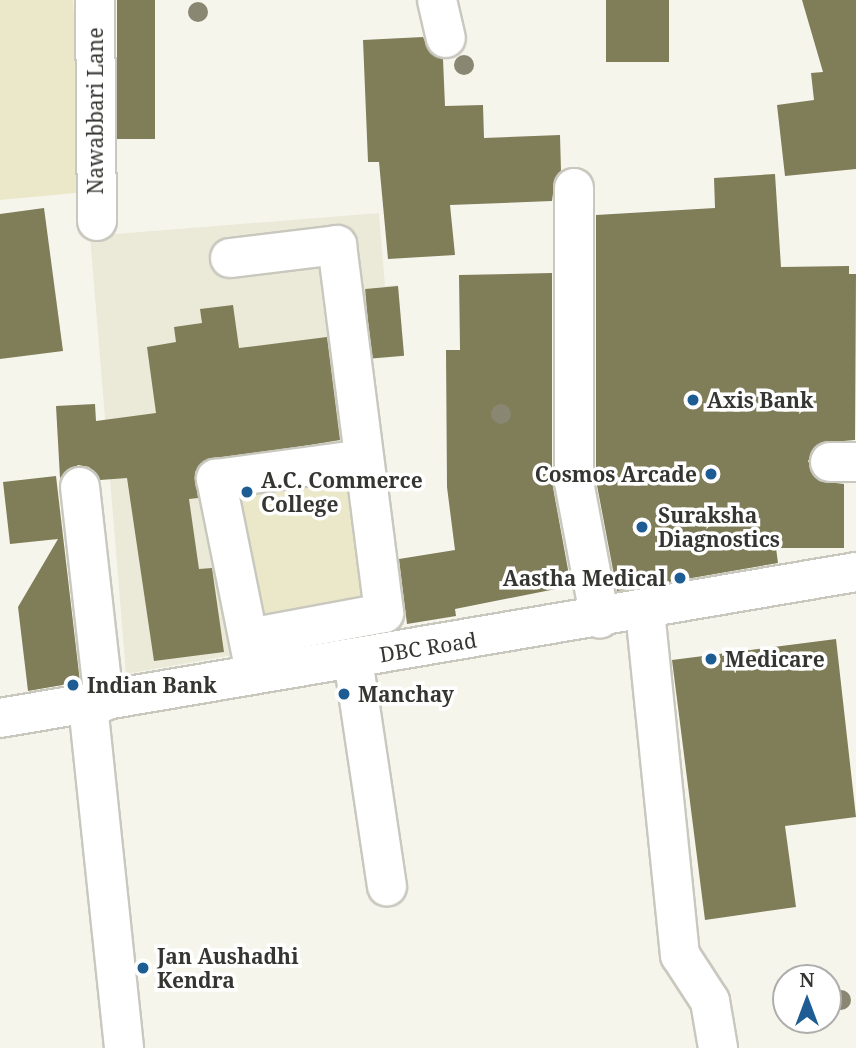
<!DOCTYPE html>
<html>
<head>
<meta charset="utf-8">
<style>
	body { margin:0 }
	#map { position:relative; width:856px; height:1048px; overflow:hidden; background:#f6f5ec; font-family:"Noto Serif",serif }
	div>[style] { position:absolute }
	.built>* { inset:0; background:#ebead9 }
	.green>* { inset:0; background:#ebe8c9; transform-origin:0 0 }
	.building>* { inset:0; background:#807d59; transform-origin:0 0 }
	.roads { filter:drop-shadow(2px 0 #c9c8bf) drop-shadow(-2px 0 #c9c8bf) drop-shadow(0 2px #c9c8bf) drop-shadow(0 -2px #c9c8bf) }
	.minor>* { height:38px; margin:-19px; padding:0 19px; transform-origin:19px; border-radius:19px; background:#fff }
	.trees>* { width:20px; height:20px; margin:-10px; border-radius:50%; background:#898771 }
	.dots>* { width:19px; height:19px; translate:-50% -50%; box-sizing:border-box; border:4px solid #fff; border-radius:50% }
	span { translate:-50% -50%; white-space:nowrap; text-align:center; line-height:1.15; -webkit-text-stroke:7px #fff; paint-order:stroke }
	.street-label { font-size:21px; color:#353531 }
	.poi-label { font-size:21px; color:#353531; font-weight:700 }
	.left { translate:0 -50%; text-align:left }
	.right { translate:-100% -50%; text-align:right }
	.north { position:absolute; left:772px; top:964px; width:70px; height:70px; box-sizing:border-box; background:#fff; border:2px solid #aeaead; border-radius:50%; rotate:0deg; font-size:19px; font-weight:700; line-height:28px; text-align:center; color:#353531 }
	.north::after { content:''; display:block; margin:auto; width:24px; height:32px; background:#1e5d93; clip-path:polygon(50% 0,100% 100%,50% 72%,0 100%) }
</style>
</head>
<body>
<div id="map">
	<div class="built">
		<i style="clip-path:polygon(379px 213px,385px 286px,398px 285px,404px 356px,363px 360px,404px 625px,126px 674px,90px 236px)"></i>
	</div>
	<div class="green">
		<i style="clip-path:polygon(0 0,73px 0,86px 192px,0 200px)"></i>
		<i style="left:359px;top:476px;width:130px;height:124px;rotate:81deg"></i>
	</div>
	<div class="building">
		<i style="left:117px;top:0;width:38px;height:139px"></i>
		<i style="left:606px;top:0;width:63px;height:62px"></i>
		<i style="clip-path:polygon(802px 0,856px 0,856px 169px,785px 176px,777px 105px,814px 100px,811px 73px,823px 72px)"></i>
		<i style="clip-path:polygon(423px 37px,430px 52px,443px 59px,445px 106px,483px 105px,484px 138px,560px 135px,561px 171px,555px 178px,552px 201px,450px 205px,455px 255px,388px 259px,379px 162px,368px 162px,363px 40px)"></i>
		<i style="clip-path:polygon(775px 174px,781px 267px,849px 266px,849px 274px,856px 274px,855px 440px,820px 443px,808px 461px,819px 481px,844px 484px,844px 548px,776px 548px,778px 563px,617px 591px,596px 480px,596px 215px,715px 208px,714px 178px)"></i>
		<i style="clip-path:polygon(44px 208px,63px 351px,0 359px,0 214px)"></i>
		<i style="clip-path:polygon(552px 273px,552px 482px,571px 586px,455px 609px,456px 616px,407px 624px,399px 559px,455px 550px,447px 487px,446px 350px,460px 350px,459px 275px)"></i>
		<i style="left:398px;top:286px;width:70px;height:33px;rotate:85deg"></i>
		<i style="clip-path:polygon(233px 305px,239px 348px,327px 337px,340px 440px,202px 463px,195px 472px,198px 498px,189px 499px,199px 569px,212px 568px,224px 652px,154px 661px,127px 478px,100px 480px,89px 467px,78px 465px,60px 478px,56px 406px,95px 404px,96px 421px,156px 413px,147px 347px,176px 342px,174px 327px,202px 323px,200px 309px)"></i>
		<i style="clip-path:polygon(56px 476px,80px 682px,28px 691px,18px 607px,58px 539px,10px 544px,3px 482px)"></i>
		<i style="clip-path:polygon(836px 639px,856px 817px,785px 826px,796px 907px,705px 920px,672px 660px)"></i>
	</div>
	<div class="roads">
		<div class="minor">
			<i style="left:95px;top:0;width:221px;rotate:89.5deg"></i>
			<i style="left:437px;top:0;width:39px;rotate:77deg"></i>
			<i style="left:574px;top:188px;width:294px;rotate:90deg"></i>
			<i style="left:574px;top:482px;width:139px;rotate:79.3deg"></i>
			<i style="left:230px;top:258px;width:108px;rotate:-6.9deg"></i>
			<i style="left:337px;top:245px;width:371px;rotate:82.7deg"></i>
			<i style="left:384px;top:613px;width:137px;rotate:169.5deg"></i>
			<i style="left:830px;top:462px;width:26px"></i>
			<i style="left:80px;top:487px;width:216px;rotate:83.6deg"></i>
			<i style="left:645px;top:611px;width:346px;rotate:84.2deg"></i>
			<i style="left:680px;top:955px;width:55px;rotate:56.9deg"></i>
			<i style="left:710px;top:1001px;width:48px;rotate:80.3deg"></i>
			<i style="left:353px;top:659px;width:230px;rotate:81.5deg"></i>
			<i style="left:253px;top:662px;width:187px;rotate:-101.4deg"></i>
			<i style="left:216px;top:479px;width:149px;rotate:-7.7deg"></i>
			<i style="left:88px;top:705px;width:345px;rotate:84deg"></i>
			<i style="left:0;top:718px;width:868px;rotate:-9.68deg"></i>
		</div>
	</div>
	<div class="trees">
		<i style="left:198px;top:12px"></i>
		<i style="left:464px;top:65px"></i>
		<i style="left:501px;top:414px"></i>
		<i style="left:841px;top:1000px"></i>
	</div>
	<div class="dots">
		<i style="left:693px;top:400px;background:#1e5d93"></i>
		<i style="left:711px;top:474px;background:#1e5d93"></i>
		<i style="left:247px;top:492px;background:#1e5d93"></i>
		<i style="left:642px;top:527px;background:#1e5d93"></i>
		<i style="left:680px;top:578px;background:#1e5d93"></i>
		<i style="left:711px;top:659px;background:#1e5d93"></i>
		<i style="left:73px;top:685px;background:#1e5d93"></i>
		<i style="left:344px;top:694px;background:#1e5d93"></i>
		<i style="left:143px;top:968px;background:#1e5d93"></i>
	</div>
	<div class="street-label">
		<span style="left:95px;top:111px;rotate:-90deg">Nawabbari Lane</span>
		<span style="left:428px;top:647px;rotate:-9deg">DBC Road</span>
	</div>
	<div class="poi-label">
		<span class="left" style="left:707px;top:400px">Axis Bank</span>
		<span class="right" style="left:697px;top:474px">Cosmos Arcade</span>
		<span class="left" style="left:261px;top:492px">A.C. Commerce<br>College</span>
		<span class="left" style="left:658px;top:527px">Suraksha<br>Diagnostics</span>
		<span class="right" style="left:666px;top:578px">Aastha Medical</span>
		<span class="left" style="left:725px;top:659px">Medicare</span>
		<span class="left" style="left:87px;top:685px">Indian Bank</span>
		<span class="left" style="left:358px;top:694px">Manchay</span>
		<span class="left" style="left:157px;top:968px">Jan Aushadhi<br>Kendra</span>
	</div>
	<div class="north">N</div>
</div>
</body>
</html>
